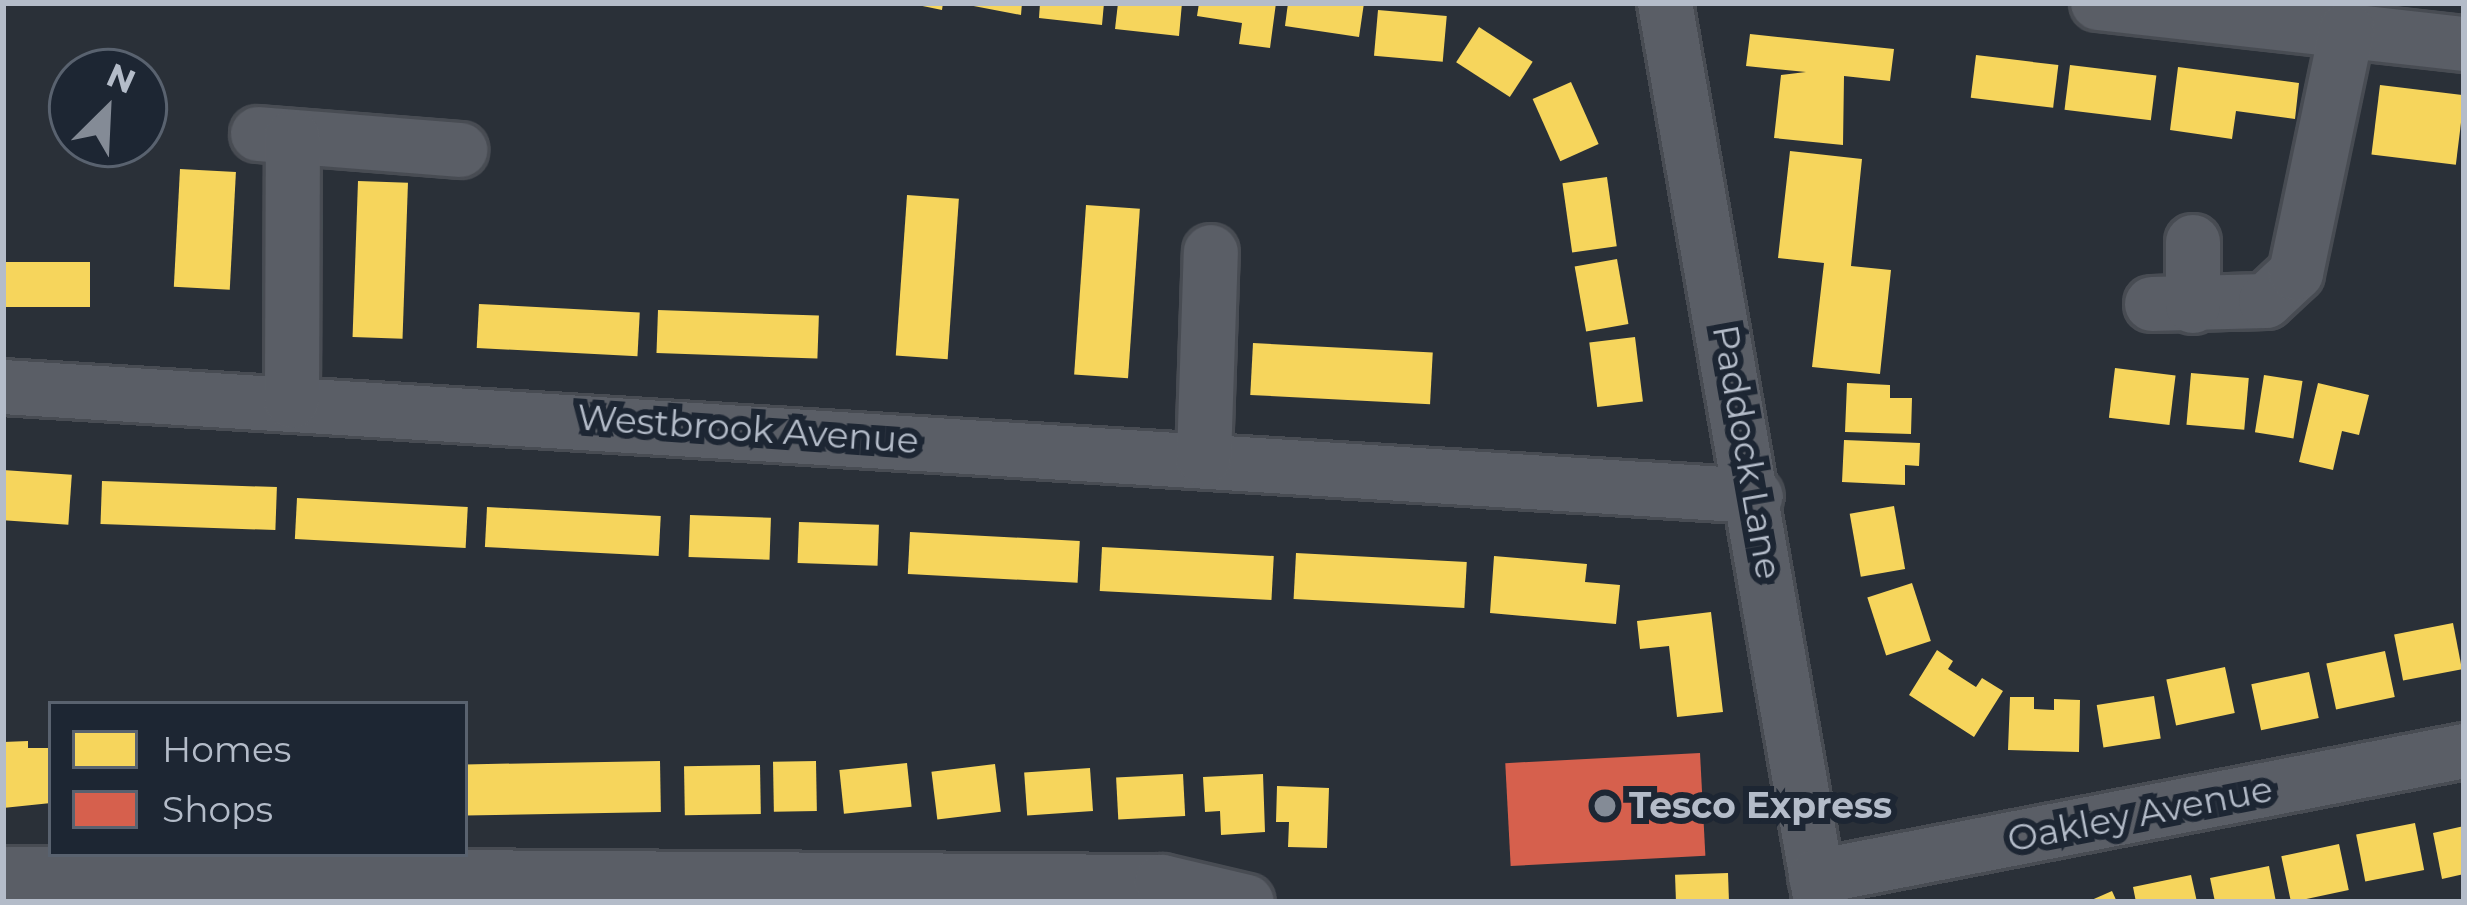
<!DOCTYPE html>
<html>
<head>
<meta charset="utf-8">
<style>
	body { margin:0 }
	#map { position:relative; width:2467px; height:905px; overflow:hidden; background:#2a3038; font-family:Montserrat,sans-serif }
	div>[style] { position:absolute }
	.homes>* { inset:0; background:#f6d55c; transform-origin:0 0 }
	.shops>* { inset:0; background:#d6604d; transform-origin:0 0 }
	.roads { filter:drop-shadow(3px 0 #484c53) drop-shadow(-3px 0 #484c53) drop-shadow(0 3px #484c53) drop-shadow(0 -3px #484c53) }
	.minor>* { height:54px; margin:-27px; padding:0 27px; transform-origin:27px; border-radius:27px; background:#5a5e66 }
	.dots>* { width:33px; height:33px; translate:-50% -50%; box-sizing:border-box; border:6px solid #1d2633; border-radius:50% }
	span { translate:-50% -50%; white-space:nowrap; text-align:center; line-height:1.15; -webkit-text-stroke:12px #1d2633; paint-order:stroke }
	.street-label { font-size:36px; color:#b4bcc9 }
	.poi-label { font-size:36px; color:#b4bcc9; font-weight:700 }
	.left { translate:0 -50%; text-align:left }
	.frame { position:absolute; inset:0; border:6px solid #b4bcc9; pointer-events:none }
	.legend { position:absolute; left:48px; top:701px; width:420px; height:156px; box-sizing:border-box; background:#1d2633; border:3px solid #59626f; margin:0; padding:15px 21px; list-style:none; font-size:36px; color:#b4bcc9 }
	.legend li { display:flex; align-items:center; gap:24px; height:60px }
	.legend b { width:60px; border:3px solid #59626f }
	.north { position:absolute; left:48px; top:48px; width:120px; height:120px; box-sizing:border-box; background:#1d2633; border:3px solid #59626f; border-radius:50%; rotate:24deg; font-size:33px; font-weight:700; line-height:48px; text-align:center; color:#b4bcc9 }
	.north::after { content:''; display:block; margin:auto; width:42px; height:54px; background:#848b96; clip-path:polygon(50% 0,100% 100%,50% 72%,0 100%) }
</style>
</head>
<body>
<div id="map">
	<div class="homes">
		<i style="clip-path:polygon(908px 3px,943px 3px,942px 10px)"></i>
		<i style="clip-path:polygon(958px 3px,1022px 3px,1021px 15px)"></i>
		<i style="clip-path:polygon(1040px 3px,1104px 3px,1102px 25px,1039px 18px)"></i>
		<i style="clip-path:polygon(1118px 3px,1182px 3px,1179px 36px,1115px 29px)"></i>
		<i style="clip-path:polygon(1199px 3px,1276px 3px,1270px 48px,1239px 44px,1242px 23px,1197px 16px)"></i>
		<i style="clip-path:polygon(1288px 3px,1364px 3px,1359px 37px,1285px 26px)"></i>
		<i style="left:1378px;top:10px;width:69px;height:46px;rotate:5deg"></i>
		<i style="left:1479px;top:27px;width:64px;height:42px;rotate:33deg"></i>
		<i style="clip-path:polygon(1750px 34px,1894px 49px,1890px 81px,1844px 76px,1843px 145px,1774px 138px,1781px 75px,1806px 72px,1746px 66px)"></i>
		<i style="left:1976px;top:55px;width:83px;height:43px;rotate:7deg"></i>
		<i style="left:2070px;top:65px;width:87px;height:45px;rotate:7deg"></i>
		<i style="clip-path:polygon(2178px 67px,2299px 83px,2295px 119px,2236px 111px,2232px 139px,2170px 130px)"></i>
		<i style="left:1571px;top:82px;width:68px;height:42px;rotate:66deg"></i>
		<i style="left:2380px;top:85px;width:85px;height:70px;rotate:7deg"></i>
		<i style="clip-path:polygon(1790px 151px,1862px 159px,1851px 266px,1891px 270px,1880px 374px,1812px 367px,1824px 263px,1778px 258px)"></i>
		<i style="left:180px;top:169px;width:56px;height:118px;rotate:3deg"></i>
		<i style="left:1607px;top:177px;width:70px;height:45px;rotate:82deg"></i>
		<i style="left:358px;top:181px;width:50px;height:156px;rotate:2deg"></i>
		<i style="left:907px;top:195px;width:52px;height:161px;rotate:4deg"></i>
		<i style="left:1086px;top:205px;width:54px;height:170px;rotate:4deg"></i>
		<i style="left:1617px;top:259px;width:66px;height:43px;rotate:80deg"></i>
		<i style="left:4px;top:262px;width:86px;height:45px"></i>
		<i style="left:479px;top:304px;width:161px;height:44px;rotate:3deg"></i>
		<i style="left:658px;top:310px;width:161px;height:43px;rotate:2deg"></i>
		<i style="left:1635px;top:337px;width:65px;height:46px;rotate:83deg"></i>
		<i style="left:1253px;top:343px;width:180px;height:52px;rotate:3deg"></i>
		<i style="left:2115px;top:368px;width:61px;height:50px;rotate:7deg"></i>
		<i style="left:2191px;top:373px;width:58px;height:52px;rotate:5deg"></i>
		<i style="left:2264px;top:375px;width:39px;height:58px;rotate:9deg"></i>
		<i style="clip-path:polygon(1847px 383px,1890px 385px,1890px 398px,1912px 398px,1911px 434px,1845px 432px)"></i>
		<i style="clip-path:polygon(2318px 383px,2369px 395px,2359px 435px,2342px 431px,2333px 470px,2299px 462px)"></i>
		<i style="clip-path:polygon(1844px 440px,1920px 443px,1919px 466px,1905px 465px,1905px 485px,1842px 482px)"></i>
		<i style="left:3px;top:470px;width:69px;height:50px;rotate:4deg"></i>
		<i style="left:102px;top:481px;width:175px;height:43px;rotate:2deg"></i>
		<i style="left:297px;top:498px;width:171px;height:41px;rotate:3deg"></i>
		<i style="left:1894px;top:506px;width:64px;height:45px;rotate:80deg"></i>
		<i style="left:487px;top:507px;width:174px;height:40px;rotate:3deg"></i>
		<i style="left:690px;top:515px;width:81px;height:42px;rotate:2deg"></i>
		<i style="left:799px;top:522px;width:80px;height:41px;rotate:2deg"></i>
		<i style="left:910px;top:532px;width:170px;height:42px;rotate:3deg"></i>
		<i style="left:1102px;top:547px;width:172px;height:44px;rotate:3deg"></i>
		<i style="left:1296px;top:553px;width:171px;height:46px;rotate:3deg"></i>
		<i style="clip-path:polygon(1494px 556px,1587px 564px,1585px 582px,1620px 585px,1616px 624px,1490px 613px)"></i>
		<i style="left:1912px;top:583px;width:61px;height:47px;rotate:72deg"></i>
		<i style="clip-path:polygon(1711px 612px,1723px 712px,1677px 717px,1669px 646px,1640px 649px,1637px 621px)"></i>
		<i style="left:2453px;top:623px;width:47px;height:60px;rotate:79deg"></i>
		<i style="clip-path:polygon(1937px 650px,1953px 661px,1948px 669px,1976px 687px,1982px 678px,2003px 691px,1974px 737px,1909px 695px)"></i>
		<i style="left:2385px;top:651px;width:47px;height:60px;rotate:78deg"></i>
		<i style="left:2225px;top:667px;width:47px;height:60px;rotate:78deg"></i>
		<i style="left:2309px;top:672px;width:47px;height:59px;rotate:78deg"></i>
		<i style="left:2154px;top:696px;width:43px;height:58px;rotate:81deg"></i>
		<i style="clip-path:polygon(2010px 697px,2034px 697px,2034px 709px,2054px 710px,2054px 699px,2080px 700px,2079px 752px,2008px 750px)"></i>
		<i style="clip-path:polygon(28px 741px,28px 748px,51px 748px,51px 803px,3px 808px,3px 742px)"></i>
		<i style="left:660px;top:761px;width:51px;height:195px;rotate:89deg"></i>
		<i style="left:816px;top:761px;width:50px;height:43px;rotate:89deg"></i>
		<i style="left:907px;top:763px;width:44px;height:68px;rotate:84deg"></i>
		<i style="left:995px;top:764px;width:48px;height:64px;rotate:83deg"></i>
		<i style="left:760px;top:765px;width:49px;height:76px;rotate:89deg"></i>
		<i style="left:1090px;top:768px;width:43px;height:66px;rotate:86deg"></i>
		<i style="left:1183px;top:774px;width:42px;height:67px;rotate:87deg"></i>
		<i style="clip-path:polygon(1263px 774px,1265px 832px,1221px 835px,1220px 811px,1205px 812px,1203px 777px)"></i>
		<i style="clip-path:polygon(1277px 786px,1329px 788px,1327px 848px,1288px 847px,1289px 822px,1276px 822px)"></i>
		<i style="left:2415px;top:823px;width:48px;height:60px;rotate:79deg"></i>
		<i style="clip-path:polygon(2464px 826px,2464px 874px,2442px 879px,2433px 833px)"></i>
		<i style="left:2339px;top:844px;width:47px;height:59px;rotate:78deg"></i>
		<i style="clip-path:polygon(2269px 866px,2276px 902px,2215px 902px,2210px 878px)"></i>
		<i style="left:1728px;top:873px;width:29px;height:53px;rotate:88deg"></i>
		<i style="clip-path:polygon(2191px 875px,2197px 902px,2136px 902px,2133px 887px)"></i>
		<i style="clip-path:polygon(2112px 891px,2117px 902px,2087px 902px)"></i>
	</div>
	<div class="shops">
		<i style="left:1700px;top:753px;width:103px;height:195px;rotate:87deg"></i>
	</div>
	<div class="roads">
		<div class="minor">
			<i style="left:1665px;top:3px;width:912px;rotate:80.16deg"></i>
			<i style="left:2098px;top:3px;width:368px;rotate:6.4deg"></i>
			<i style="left:258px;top:134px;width:203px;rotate:4.5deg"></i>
			<i style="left:2152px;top:304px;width:114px;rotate:-1.5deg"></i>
			<i style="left:2266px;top:301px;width:41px;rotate:-43deg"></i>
			<i style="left:2296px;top:273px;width:249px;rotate:-78.2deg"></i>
			<i style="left:2193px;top:306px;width:64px;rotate:-90deg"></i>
			<i style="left:3px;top:387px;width:1756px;rotate:3.56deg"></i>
			<i style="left:292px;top:401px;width:264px;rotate:-89.8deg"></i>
			<i style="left:1204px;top:458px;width:206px;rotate:-88.1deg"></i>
			<i style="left:1816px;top:877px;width:660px;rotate:-11deg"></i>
			<i style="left:13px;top:902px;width:28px;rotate:-94deg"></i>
			<i style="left:11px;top:874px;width:1151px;rotate:0.4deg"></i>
			<i style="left:1162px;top:882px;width:87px;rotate:13.2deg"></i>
		</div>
	</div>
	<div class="dots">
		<i style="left:1605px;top:806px;background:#848b96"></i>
	</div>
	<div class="street-label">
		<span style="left:748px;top:429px;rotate:4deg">Westbrook Avenue</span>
		<span style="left:1747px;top:452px;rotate:80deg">Paddock Lane</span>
		<span style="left:2140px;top:814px;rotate:-11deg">Oakley Avenue</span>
	</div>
	<div class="poi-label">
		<span class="left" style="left:1629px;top:806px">Tesco Express</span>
	</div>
	<div class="frame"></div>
	<ul class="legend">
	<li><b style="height:33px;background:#f6d55c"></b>Homes</li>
	<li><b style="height:33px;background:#d6604d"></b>Shops</li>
	</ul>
	<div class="north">N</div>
</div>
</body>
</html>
